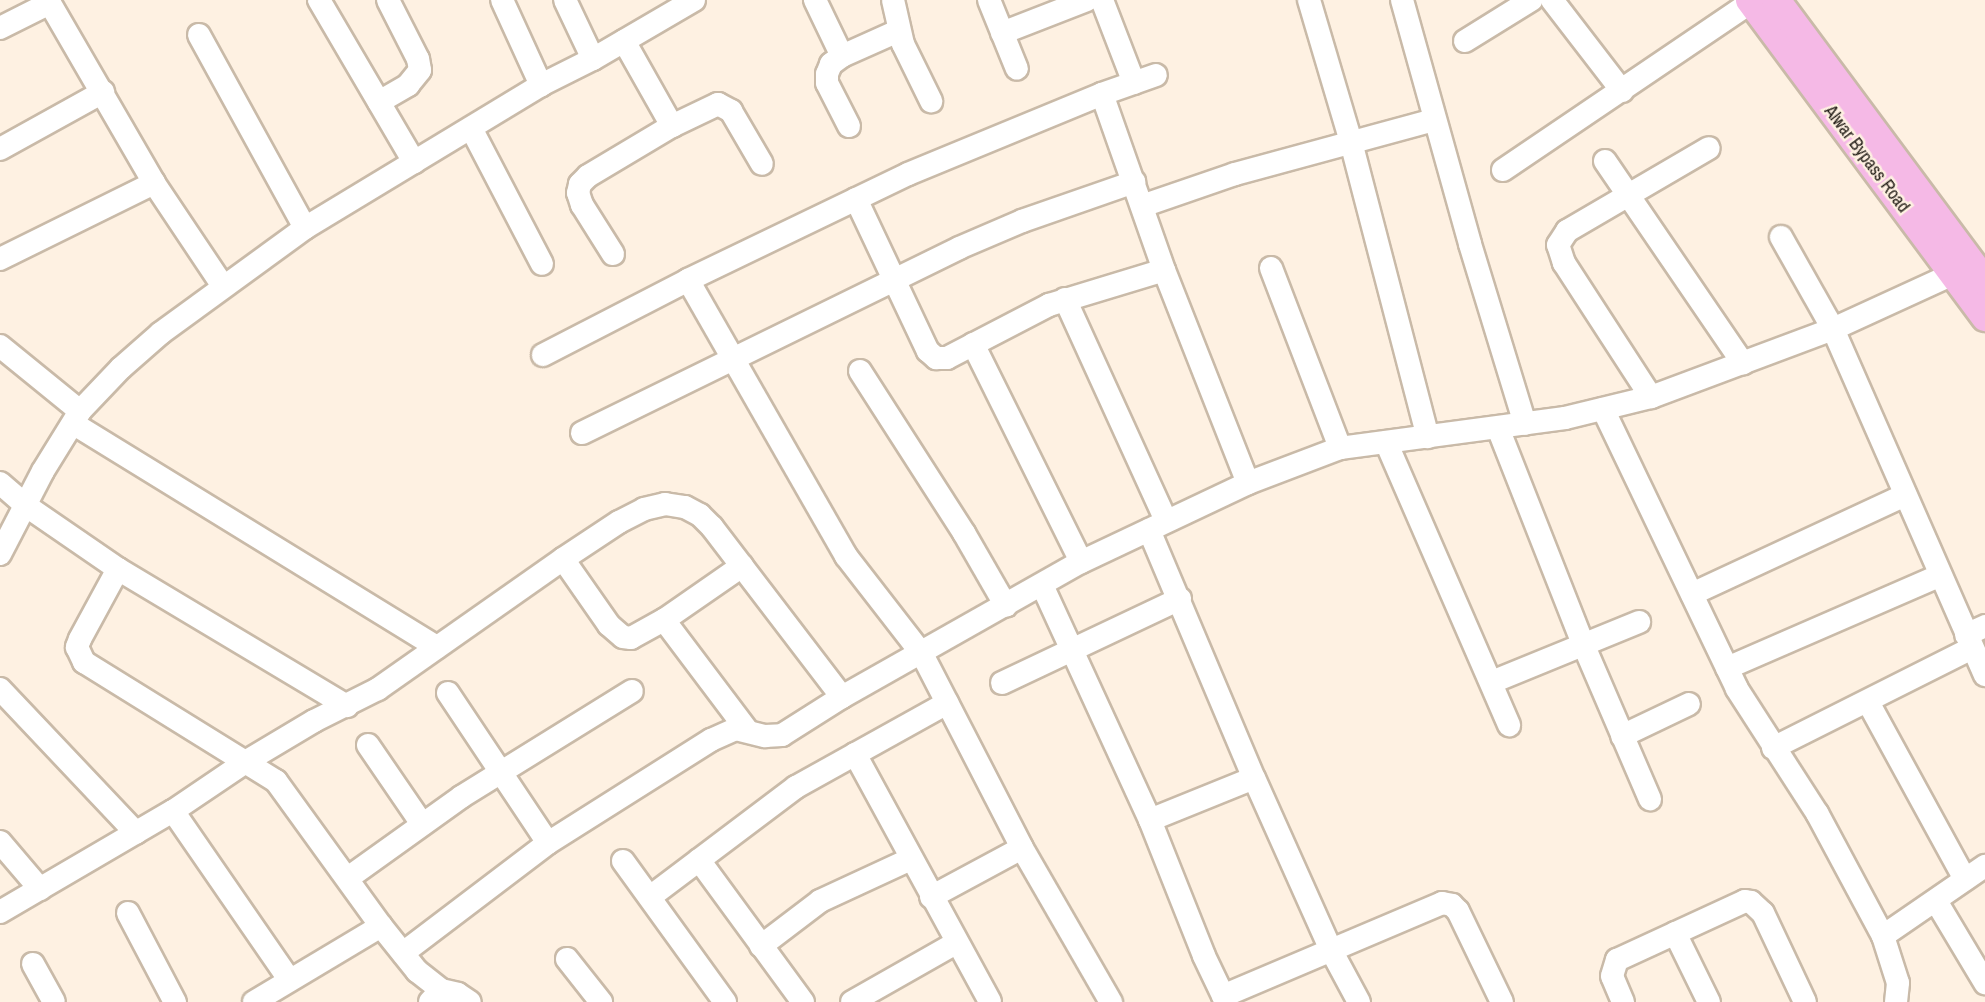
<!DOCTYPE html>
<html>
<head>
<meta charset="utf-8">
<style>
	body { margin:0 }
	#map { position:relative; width:1985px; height:1002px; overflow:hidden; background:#fef1e2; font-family:"Archivo Narrow",sans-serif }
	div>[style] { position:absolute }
	.roads { filter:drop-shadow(2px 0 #c9baa8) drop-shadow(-2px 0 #c9baa8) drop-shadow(0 2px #c9baa8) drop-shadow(0 -2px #c9baa8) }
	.minor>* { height:22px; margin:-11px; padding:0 11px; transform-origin:11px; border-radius:11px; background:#fff }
	.major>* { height:28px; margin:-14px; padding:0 14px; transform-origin:14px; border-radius:14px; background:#f5b9e6 }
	span { translate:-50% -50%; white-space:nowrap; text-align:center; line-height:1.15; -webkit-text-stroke:5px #fef1e2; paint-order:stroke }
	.street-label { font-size:18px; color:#27221b }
</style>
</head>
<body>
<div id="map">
	<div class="roads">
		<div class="minor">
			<i style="left:48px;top:0;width:211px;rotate:59.9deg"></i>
			<i style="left:154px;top:183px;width:124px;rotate:56.2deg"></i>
			<i style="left:319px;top:0;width:188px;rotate:59.6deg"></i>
			<i style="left:502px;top:0;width:94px;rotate:65.4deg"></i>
			<i style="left:565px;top:0;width:65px;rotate:64.6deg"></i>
			<i style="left:815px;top:0;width:62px;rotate:64.3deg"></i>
			<i style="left:893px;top:0;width:45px;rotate:77.2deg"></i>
			<i style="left:903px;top:44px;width:64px;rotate:63.8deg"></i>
			<i style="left:989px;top:0;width:74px;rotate:67.9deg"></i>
			<i style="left:1102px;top:0;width:89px;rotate:68.9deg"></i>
			<i style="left:1309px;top:0;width:148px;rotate:73.5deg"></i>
			<i style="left:1351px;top:142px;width:305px;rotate:75.4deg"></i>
			<i style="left:1402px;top:0;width:253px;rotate:74.4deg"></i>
			<i style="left:1470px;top:244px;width:188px;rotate:73deg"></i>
			<i style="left:1552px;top:0;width:115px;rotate:52.4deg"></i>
			<i style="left:0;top:28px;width:56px;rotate:-26.6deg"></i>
			<i style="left:1002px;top:33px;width:91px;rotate:-21.2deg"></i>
			<i style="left:199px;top:35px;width:220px;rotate:61.2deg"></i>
			<i style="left:624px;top:41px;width:98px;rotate:60.5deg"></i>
			<i style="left:1465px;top:41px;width:78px;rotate:-31.8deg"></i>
			<i style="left:1102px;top:94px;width:187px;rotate:70.6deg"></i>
			<i style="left:1164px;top:270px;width:229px;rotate:68.5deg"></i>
			<i style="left:379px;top:102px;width:34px;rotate:-30deg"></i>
			<i style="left:408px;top:85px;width:19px;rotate:-51deg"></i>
			<i style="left:420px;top:70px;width:11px;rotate:-100deg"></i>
			<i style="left:418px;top:59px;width:66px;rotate:-117deg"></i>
			<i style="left:849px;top:126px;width:48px;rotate:-117.1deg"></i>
			<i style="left:827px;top:83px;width:9px;rotate:-90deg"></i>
			<i style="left:827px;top:74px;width:11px;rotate:-68deg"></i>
			<i style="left:831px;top:64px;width:14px;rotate:-36deg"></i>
			<i style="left:842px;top:56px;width:61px;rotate:-24.1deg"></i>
			<i style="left:472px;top:130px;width:151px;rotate:62.4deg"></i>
			<i style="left:0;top:149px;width:118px;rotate:-29deg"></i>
			<i style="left:1605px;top:161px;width:245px;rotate:55.7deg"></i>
			<i style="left:1503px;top:170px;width:300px;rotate:-34.1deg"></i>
			<i style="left:856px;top:199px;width:168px;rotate:64.7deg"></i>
			<i style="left:928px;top:351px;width:11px;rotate:41deg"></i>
			<i style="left:936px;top:358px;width:11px"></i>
			<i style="left:947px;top:358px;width:115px;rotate:-27.5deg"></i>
			<i style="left:1049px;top:305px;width:120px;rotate:-16.9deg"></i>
			<i style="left:1142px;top:206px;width:98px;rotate:-19deg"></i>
			<i style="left:1235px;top:174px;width:206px;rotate:-15.2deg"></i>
			<i style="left:1781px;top:237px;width:106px;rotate:60.5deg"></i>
			<i style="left:1833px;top:329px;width:378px;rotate:66.3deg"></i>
			<i style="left:613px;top:254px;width:58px;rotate:-122.3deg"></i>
			<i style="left:582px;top:205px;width:13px;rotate:-108deg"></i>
			<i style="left:578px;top:193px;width:9px;rotate:-77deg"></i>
			<i style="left:580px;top:184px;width:11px;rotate:-45deg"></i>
			<i style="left:588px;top:176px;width:98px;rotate:-30.8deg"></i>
			<i style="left:672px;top:126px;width:51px;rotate:-25.6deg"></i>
			<i style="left:718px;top:104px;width:15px;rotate:28deg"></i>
			<i style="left:731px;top:111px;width:61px;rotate:59.7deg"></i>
			<i style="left:0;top:259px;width:172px;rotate:-26.3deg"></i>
			<i style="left:1271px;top:268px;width:193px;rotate:69deg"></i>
			<i style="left:688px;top:280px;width:318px;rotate:60.2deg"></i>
			<i style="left:846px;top:556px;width:124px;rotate:52.2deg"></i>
			<i style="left:922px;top:654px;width:218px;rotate:62.7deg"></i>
			<i style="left:1022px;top:848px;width:178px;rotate:60deg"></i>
			<i style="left:1065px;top:299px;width:244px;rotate:65.5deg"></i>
			<i style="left:973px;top:344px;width:243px;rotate:63.6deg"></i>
			<i style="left:0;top:346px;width:103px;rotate:39.1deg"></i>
			<i style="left:543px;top:355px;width:163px;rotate:-27.3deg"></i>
			<i style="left:688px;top:280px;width:244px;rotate:-25.7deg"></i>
			<i style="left:908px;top:174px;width:210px;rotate:-22.4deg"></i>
			<i style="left:1102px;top:94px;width:57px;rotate:-19.4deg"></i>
			<i style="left:860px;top:371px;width:193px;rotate:57.3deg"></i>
			<i style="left:964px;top:533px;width:84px;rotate:60.1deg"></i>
			<i style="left:1651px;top:397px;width:160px;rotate:-123deg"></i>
			<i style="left:1564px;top:263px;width:19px;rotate:-108deg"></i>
			<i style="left:1558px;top:245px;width:17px;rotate:-57deg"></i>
			<i style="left:1567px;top:231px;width:164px;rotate:-30.3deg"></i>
			<i style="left:1603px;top:409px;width:310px;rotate:64.4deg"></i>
			<i style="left:1737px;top:689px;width:148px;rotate:57.2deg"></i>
			<i style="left:1817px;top:813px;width:140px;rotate:61.8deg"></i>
			<i style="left:1883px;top:936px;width:49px;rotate:72.3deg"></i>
			<i style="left:1898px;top:983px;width:19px;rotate:96deg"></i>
			<i style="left:74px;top:424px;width:426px;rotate:31.6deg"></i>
			<i style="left:1498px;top:428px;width:234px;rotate:68.5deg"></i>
			<i style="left:1584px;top:646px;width:167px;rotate:66.7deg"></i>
			<i style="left:582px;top:433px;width:420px;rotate:-26.1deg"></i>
			<i style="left:959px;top:248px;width:69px;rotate:-23.2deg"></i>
			<i style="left:1022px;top:221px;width:119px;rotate:-19.2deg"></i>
			<i style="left:1386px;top:442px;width:309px;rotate:66.5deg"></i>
			<i style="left:0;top:483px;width:33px;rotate:41deg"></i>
			<i style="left:25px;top:505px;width:113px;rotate:34.5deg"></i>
			<i style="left:118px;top:569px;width:267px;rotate:30.9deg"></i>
			<i style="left:1149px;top:530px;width:269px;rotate:67.1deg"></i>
			<i style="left:1254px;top:778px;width:188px;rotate:65.9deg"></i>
			<i style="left:1331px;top:950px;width:59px;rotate:61.7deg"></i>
			<i style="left:0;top:554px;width:93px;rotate:-62.6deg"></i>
			<i style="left:43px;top:471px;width:70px;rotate:-58.3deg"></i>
			<i style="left:80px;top:411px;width:59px;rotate:-46.4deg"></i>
			<i style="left:121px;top:368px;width:53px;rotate:-41.2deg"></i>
			<i style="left:161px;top:333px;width:178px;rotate:-36.1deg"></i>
			<i style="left:305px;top:228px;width:276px;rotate:-31.2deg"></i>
			<i style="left:541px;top:85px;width:58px;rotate:-26.6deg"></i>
			<i style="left:593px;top:59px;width:117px;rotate:-30.3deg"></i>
			<i style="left:563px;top:559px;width:80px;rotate:55.1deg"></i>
			<i style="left:609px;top:625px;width:18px;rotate:41deg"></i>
			<i style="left:623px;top:637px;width:8px;rotate:7deg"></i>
			<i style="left:631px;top:638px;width:38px;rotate:-29deg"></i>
			<i style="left:664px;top:620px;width:95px;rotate:-34.7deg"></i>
			<i style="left:118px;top:569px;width:80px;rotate:118.5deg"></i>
			<i style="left:80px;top:639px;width:9px;rotate:111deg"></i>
			<i style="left:77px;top:647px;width:17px;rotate:65deg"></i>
			<i style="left:84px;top:662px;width:226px;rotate:31.8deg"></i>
			<i style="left:276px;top:781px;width:179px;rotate:54.1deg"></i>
			<i style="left:381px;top:926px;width:58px;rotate:51.3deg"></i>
			<i style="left:417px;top:971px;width:31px;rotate:38deg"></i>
			<i style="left:441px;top:990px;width:16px;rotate:133deg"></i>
			<i style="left:1042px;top:585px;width:259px;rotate:65.3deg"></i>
			<i style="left:1150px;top:820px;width:146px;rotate:68.3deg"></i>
			<i style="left:1204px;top:956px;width:51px;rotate:64.4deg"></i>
			<i style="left:1692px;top:594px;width:235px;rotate:-24.9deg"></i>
			<i style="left:664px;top:620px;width:136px;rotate:53deg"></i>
			<i style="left:1966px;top:635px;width:21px;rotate:-25deg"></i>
			<i style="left:1727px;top:668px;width:233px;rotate:-23.5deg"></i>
			<i style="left:1492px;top:682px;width:159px;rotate:-22.2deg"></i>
			<i style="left:1002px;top:683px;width:197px;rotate:-25.3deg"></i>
			<i style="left:0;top:689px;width:198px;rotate:46.6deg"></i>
			<i style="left:448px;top:693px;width:180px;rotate:56.3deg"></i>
			<i style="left:1868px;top:702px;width:202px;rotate:61.3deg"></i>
			<i style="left:1622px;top:736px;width:74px;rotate:-25.5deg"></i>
			<i style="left:368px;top:745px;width:96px;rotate:55.6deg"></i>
			<i style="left:1773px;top:748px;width:223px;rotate:-26.7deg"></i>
			<i style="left:855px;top:754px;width:282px;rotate:61.4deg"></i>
			<i style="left:173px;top:811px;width:204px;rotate:55.4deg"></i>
			<i style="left:1150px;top:820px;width:112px;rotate:-22deg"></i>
			<i style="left:0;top:842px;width:62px;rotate:49.6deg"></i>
			<i style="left:699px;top:860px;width:176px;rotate:53.8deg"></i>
			<i style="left:623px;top:861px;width:174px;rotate:54.1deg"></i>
			<i style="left:348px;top:878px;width:139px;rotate:-35.6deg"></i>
			<i style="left:461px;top:797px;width:201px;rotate:-31.8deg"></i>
			<i style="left:650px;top:897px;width:183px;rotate:-37deg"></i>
			<i style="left:796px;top:787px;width:173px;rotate:-29.1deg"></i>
			<i style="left:931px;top:897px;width:103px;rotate:-28.3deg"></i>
			<i style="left:1936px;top:901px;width:96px;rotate:59.1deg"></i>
			<i style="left:0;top:912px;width:200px;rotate:-30.3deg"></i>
			<i style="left:173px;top:811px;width:89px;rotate:-34deg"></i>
			<i style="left:247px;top:761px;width:78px;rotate:-30.8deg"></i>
			<i style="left:314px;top:721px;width:72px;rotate:-26.6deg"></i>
			<i style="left:378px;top:689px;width:226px;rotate:-35.1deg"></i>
			<i style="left:563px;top:559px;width:67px;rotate:-33.5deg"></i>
			<i style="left:619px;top:522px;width:28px;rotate:-27deg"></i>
			<i style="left:644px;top:509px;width:22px;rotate:-13deg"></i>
			<i style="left:665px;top:504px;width:20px;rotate:9deg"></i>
			<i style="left:685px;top:507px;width:17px;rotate:28deg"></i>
			<i style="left:700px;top:515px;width:17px;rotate:45deg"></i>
			<i style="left:712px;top:527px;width:214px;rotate:52.6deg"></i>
			<i style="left:128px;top:913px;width:101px;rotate:62.2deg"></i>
			<i style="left:1675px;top:933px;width:77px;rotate:63.8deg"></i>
			<i style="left:1883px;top:936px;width:124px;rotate:-34.5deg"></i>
			<i style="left:761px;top:946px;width:74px;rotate:-37.3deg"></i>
			<i style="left:820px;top:901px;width:100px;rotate:-24.8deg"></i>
			<i style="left:403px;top:953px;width:182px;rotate:-37.2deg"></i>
			<i style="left:548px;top:843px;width:193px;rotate:-32.3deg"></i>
			<i style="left:711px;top:740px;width:27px;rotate:-24deg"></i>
			<i style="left:736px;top:729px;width:30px;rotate:14deg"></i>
			<i style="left:765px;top:736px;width:17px;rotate:-3deg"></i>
			<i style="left:782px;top:735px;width:71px;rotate:-32.3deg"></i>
			<i style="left:842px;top:697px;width:274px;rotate:-29.5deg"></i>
			<i style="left:1081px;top:562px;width:185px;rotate:-25.3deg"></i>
			<i style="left:1248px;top:483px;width:98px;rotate:-20.8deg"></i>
			<i style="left:1340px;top:448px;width:227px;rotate:-7.6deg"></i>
			<i style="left:1565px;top:418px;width:89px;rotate:-13.7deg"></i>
			<i style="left:1651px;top:397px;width:194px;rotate:-20.5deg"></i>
			<i style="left:1833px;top:329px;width:132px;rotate:-24.6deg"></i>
			<i style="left:567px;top:959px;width:55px;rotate:51.7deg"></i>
			<i style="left:33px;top:964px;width:43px;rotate:61.1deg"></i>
			<i style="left:441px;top:990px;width:17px;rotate:13deg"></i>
			<i style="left:458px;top:994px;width:14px;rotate:34deg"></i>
			<i style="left:1223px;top:996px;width:238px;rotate:-23deg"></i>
			<i style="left:1442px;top:903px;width:10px;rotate:11deg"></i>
			<i style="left:1452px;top:905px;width:8px;rotate:45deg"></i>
			<i style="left:1458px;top:911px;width:101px;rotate:64.2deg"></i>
			<i style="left:254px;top:1002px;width:148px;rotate:-30.9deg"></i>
			<i style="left:852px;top:1002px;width:120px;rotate:-29.6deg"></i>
			<i style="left:1623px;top:1002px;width:28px;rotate:-113deg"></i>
			<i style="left:1612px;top:976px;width:17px;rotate:-73deg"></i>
			<i style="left:1617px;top:960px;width:141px;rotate:-24.7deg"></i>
			<i style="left:1745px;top:901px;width:6px;rotate:9deg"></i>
			<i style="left:1751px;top:902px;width:16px;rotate:43deg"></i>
			<i style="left:1763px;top:913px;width:98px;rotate:64.7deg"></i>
		</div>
		<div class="major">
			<i style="left:1750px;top:0;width:395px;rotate:53.4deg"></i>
			<i style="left:1776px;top:0;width:350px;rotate:53.4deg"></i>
		</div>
	</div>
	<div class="street-label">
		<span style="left:1867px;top:159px;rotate:53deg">Alwar Bypass Road</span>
	</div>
</div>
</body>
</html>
